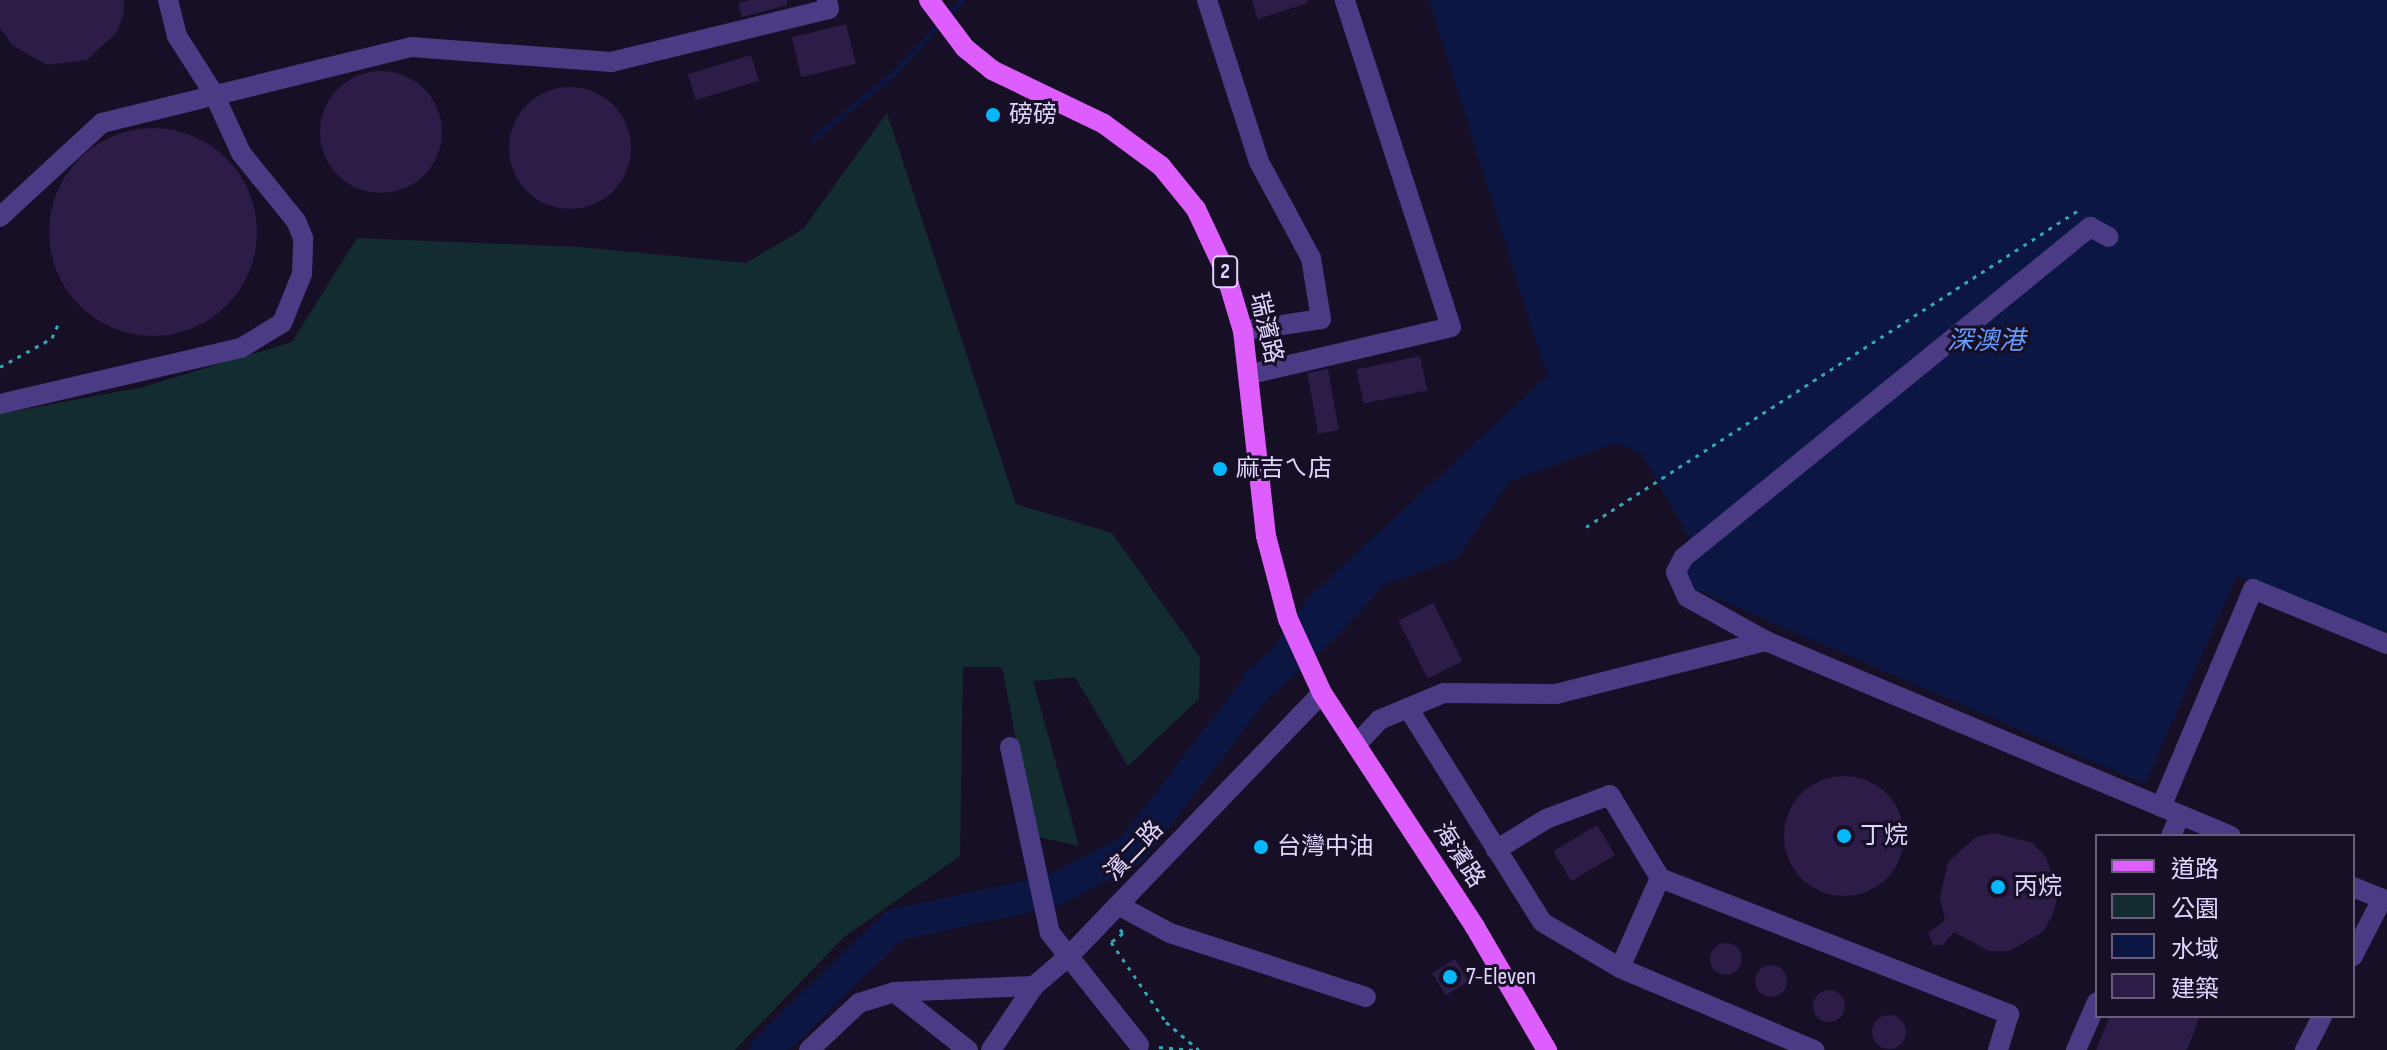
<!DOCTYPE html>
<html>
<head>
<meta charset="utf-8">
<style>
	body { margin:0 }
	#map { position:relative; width:2387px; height:1050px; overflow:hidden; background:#170f26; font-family:"Sofia Sans Condensed","Noto Sans TC",sans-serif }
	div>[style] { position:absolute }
	.green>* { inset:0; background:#132c30 }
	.water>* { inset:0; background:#0b1643 }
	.stream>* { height:5px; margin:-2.5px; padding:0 2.5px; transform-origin:2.5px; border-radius:2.5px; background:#0b1643 }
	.river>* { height:32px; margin:-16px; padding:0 16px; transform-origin:16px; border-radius:16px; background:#0b1643 }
	.building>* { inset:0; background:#2c1c47; transform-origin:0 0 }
	.round { border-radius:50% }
	.path>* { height:3px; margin-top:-1.5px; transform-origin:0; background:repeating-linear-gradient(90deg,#31a7b6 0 4px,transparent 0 10px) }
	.minor>* { height:20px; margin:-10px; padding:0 10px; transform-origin:10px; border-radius:10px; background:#4b3b84 }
	.major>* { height:20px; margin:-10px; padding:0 10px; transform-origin:10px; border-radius:10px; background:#dd5efc }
	.dots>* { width:22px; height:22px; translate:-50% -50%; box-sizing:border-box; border:4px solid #170f26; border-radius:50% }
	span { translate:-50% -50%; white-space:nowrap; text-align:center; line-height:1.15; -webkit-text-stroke:6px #170f26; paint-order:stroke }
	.shield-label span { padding:2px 6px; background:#170f26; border:2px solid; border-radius:6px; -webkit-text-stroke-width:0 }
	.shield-label { font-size:22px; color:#e1d5fe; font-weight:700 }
	.poi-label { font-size:24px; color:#e1d5fe }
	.left { translate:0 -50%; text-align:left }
	.street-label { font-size:24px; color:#e1d5fe }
	.water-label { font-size:26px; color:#659cfd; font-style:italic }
	.legend { position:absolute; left:2095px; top:834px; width:260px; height:184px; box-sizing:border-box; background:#170f26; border:2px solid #685e7c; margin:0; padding:10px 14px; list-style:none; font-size:24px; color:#e1d5fe }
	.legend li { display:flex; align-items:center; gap:16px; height:40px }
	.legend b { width:40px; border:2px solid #685e7c }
</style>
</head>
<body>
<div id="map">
	<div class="green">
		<i style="clip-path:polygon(887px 113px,1016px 504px,1112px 533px,1200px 657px,1199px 699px,1128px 766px,1075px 677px,1033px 681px,1079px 846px,1035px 836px,1002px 667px,963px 667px,960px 856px,844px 937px,735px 1050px,0 1050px,0 414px,143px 387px,292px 342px,357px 238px,580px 247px,746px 263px,803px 229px)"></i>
	</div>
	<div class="water">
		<i style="clip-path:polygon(1429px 0,2387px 0,2387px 632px,2237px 576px,2145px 784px,1681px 583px,1696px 550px,1643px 455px,1617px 443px,1510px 481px,1457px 558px,1384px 585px,1335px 639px,1263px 703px,1242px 672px,1266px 660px,1306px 600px,1547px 376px)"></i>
	</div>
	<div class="stream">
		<i style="left:948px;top:15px;width:21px;rotate:-47deg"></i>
		<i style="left:812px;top:139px;width:105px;rotate:-38.8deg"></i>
		<i style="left:894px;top:73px;width:69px;rotate:-47.3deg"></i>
	</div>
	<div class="river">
		<i style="left:1054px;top:890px;width:86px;rotate:-26.9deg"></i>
		<i style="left:1131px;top:851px;width:217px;rotate:-52.5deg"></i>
		<i style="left:1263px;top:679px;width:29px;rotate:-41deg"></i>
		<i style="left:766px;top:1050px;width:180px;rotate:-44.1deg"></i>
		<i style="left:895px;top:925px;width:133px;rotate:-12.2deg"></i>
	</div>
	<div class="building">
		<i style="clip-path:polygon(0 0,124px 0,124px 14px,116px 33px,87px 60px,47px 65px,12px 45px,0 28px)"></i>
		<i style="clip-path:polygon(751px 0,787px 0,787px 5px,742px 17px,738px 3px)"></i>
		<i style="clip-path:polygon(1252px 0,1307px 0,1308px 3px,1258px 19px)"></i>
		<i style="left:846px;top:24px;width:41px;height:56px;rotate:76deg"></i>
		<i style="left:751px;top:55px;width:27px;height:66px;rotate:73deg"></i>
		<i class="round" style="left:320px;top:71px;width:122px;height:122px"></i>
		<i class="round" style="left:509px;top:87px;width:122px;height:122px"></i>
		<i class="round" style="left:49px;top:128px;width:208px;height:208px"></i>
		<i style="left:1420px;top:356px;width:35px;height:65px;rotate:78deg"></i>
		<i style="left:1328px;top:369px;width:62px;height:21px;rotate:80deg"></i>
		<i style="left:1433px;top:603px;width:65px;height:39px;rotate:63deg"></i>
		<i class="round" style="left:1784px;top:776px;width:120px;height:120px"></i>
		<i style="left:1597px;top:825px;width:35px;height:51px;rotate:59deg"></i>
		<i style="clip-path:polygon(1995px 833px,2032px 843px,2046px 857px,2058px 895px,2053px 914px,2043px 932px,2009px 951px,1989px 951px,1954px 932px,1943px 945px,1933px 945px,1928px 933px,1945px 920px,1940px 898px,1948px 862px,1976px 837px)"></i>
		<i class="round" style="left:1710px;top:943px;width:32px;height:32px"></i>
		<i style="left:1455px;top:959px;width:26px;height:27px;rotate:58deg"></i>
		<i class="round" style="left:1755px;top:965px;width:32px;height:32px"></i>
		<i class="round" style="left:1813px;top:990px;width:32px;height:32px"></i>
		<i class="round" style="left:1872px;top:1015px;width:34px;height:34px"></i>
		<i style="clip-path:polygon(2110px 1016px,2200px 1016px,2187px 1050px,2096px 1050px)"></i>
	</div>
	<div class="path">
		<i style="left:0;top:367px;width:60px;rotate:-29.1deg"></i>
		<i style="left:52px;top:338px;width:17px;rotate:-66deg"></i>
		<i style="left:1586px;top:527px;width:584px;rotate:-32.76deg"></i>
		<i style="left:1120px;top:929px;width:5px;rotate:53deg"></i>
		<i style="left:1123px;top:933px;width:15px;rotate:143deg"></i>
		<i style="left:1111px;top:942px;width:97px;rotate:55.5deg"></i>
		<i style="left:1166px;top:1022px;width:43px;rotate:40.3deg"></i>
		<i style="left:1159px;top:1047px;width:35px;rotate:5deg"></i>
	</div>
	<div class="minor">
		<i style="left:1207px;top:0;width:170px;rotate:72.2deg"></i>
		<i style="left:1259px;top:162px;width:109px;rotate:61.6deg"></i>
		<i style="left:1311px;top:258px;width:62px;rotate:80.7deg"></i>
		<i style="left:1321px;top:319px;width:79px;rotate:171.3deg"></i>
		<i style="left:0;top:217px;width:139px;rotate:-42.7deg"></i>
		<i style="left:102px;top:123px;width:318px;rotate:-13.8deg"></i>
		<i style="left:411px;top:47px;width:201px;rotate:4.3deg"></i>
		<i style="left:611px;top:62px;width:224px;rotate:-13.7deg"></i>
		<i style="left:829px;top:9px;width:9px;rotate:-103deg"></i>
		<i style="left:1251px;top:374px;width:205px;rotate:-13.2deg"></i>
		<i style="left:1451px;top:327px;width:344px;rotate:-108deg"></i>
		<i style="left:0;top:404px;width:247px;rotate:-13.1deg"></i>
		<i style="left:241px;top:348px;width:48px;rotate:-31.4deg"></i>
		<i style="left:282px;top:323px;width:53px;rotate:-67.8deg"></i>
		<i style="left:302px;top:274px;width:36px;rotate:-88deg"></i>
		<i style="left:303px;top:238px;width:18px;rotate:-112deg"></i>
		<i style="left:296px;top:221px;width:87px;rotate:-129deg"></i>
		<i style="left:241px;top:153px;width:65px;rotate:-114.6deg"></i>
		<i style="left:214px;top:94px;width:69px;rotate:-122.5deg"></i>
		<i style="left:177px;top:36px;width:37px;rotate:-104deg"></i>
		<i style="left:1766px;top:641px;width:90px;rotate:-150.9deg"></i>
		<i style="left:1687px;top:597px;width:27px;rotate:-114deg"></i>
		<i style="left:1676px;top:572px;width:16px;rotate:-63deg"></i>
		<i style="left:1683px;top:558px;width:525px;rotate:-39.12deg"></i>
		<i style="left:2090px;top:227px;width:21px;rotate:28deg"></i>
		<i style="left:1408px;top:708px;width:252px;rotate:57.9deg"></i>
		<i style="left:1542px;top:922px;width:91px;rotate:30.5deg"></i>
		<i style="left:1620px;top:968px;width:211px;rotate:22.9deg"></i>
		<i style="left:1356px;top:745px;width:34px;rotate:-47deg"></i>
		<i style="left:1379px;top:720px;width:70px;rotate:-22.6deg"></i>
		<i style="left:1444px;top:693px;width:112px;rotate:0.5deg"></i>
		<i style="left:1556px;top:694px;width:217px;rotate:-14.2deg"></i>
		<i style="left:1766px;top:641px;width:504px;rotate:22.75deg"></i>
		<i style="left:1010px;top:747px;width:190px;rotate:77.9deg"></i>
		<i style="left:1050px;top:933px;width:143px;rotate:51.5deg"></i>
		<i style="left:2161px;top:807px;width:237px;rotate:-67.1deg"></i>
		<i style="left:2253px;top:589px;width:145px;rotate:22.3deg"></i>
		<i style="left:2171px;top:836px;width:23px;rotate:-67deg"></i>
		<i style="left:1496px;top:850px;width:59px;rotate:-31.8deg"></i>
		<i style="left:1546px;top:819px;width:68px;rotate:-20.6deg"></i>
		<i style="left:1610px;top:795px;width:97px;rotate:58.9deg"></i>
		<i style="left:1660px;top:878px;width:98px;rotate:114deg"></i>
		<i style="left:1660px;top:878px;width:375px;rotate:21.3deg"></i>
		<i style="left:2009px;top:1014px;width:38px;rotate:107deg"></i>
		<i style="left:2353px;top:887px;width:31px;rotate:22deg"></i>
		<i style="left:2382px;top:899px;width:64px;rotate:117deg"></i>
		<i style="left:1118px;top:905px;width:59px;rotate:28.3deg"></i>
		<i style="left:1170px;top:933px;width:206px;rotate:18.1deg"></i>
		<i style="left:894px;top:992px;width:94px;rotate:38.1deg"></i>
		<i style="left:809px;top:1050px;width:69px;rotate:-43.2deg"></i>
		<i style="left:859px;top:1003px;width:37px;rotate:-17deg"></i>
		<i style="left:894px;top:992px;width:140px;rotate:-2.5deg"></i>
		<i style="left:991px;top:1050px;width:77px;rotate:-56.1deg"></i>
		<i style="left:1034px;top:986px;width:46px;rotate:-40.6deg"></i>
		<i style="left:1069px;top:956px;width:365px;rotate:-46.1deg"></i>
		<i style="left:2076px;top:1050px;width:52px;rotate:-66.4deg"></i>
		<i style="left:2305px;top:1050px;width:38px;rotate:-63deg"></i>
	</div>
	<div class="major">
		<i style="left:929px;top:0;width:60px;rotate:53.1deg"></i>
		<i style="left:965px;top:48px;width:35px;rotate:39deg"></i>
		<i style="left:992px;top:70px;width:124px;rotate:25.7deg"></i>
		<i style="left:1104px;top:124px;width:71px;rotate:36.4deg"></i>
		<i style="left:1161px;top:166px;width:55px;rotate:50.9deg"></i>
		<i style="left:1196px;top:209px;width:68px;rotate:64.9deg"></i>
		<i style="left:1225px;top:271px;width:63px;rotate:73.3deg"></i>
		<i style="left:1243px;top:331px;width:206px;rotate:83.6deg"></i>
		<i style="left:1266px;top:536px;width:86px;rotate:75.2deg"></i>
		<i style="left:1288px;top:619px;width:81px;rotate:65.3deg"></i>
		<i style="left:1322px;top:693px;width:280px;rotate:56.8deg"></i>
		<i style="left:1475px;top:927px;width:143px;rotate:59.7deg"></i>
	</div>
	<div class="dots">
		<i style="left:993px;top:115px;background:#04b8fb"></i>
		<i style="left:1220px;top:469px;background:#04b8fb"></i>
		<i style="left:1844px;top:836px;background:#04b8fb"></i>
		<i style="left:1261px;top:847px;background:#04b8fb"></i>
		<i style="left:1998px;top:887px;background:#04b8fb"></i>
		<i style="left:1450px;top:977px;background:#04b8fb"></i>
	</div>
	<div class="shield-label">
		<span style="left:1225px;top:272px">2</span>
	</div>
	<div class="poi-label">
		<span class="left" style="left:1009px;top:115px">磅磅</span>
		<span class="left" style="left:1236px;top:469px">麻吉ㄟ店</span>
		<span class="left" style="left:1860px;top:836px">丁烷</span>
		<span class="left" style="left:1277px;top:847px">台灣中油</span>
		<span class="left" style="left:2014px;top:887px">丙烷</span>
		<span class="left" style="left:1466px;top:977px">7-Eleven</span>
	</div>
	<div class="street-label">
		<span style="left:1266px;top:328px;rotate:77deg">瑞濱路</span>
		<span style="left:1134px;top:851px;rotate:-46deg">濱二路</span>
		<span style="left:1459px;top:855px;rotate:57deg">海濱路</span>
	</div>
	<div class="water-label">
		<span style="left:1986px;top:342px">深澳港</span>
	</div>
	<ul class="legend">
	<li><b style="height:10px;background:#dd5efc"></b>道路</li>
	<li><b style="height:22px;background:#132c30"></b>公園</li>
	<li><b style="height:22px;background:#0b1643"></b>水域</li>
	<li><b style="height:22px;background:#2c1c47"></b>建築</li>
	</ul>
</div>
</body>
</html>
